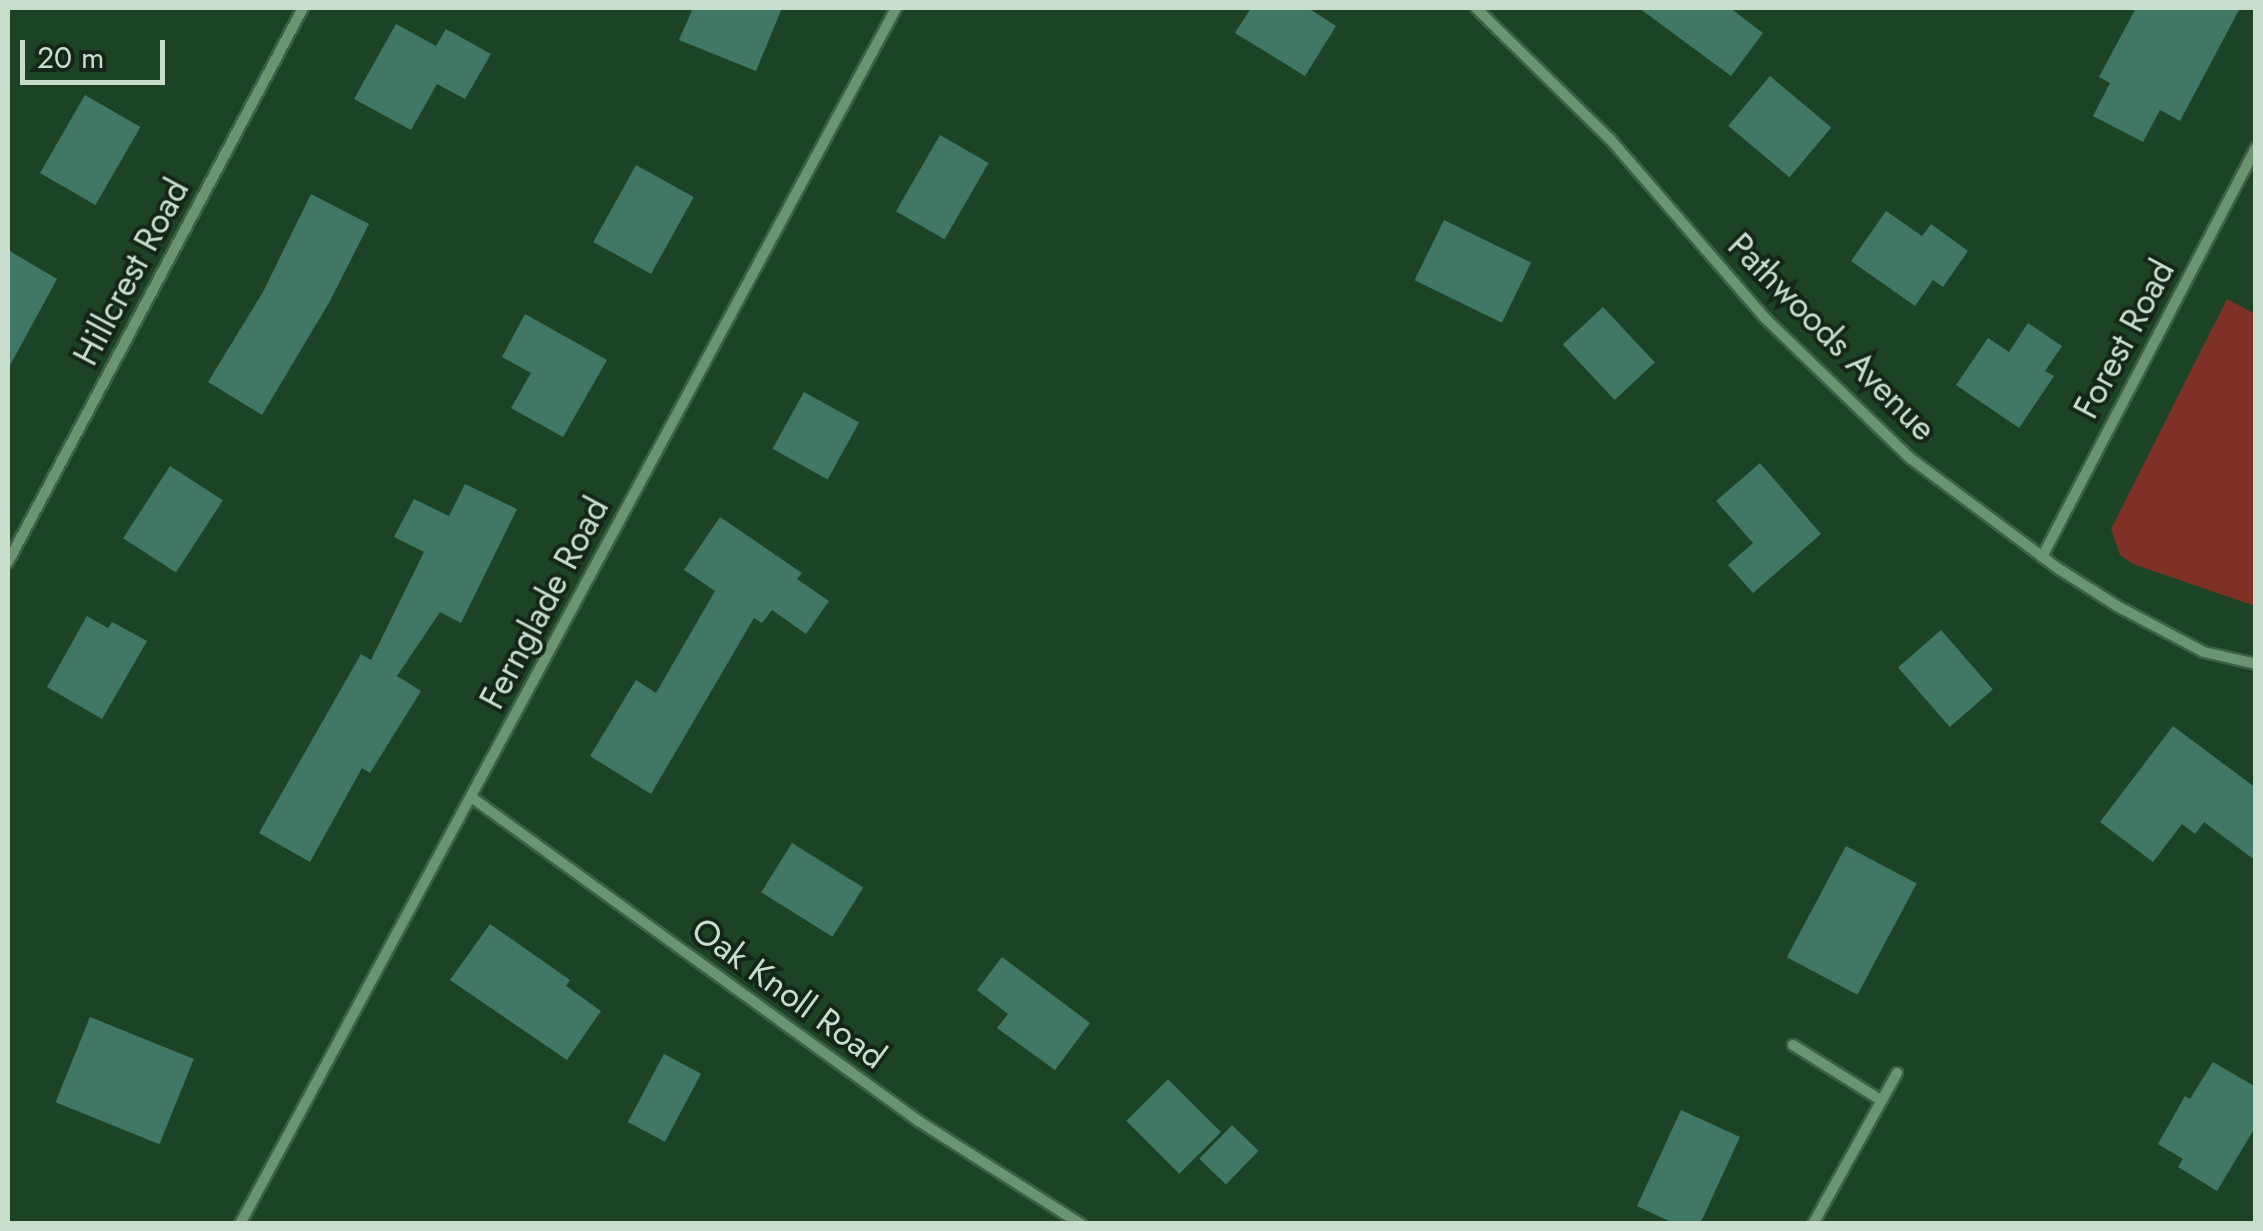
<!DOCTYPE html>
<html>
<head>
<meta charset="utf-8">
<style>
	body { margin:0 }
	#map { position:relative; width:2263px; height:1231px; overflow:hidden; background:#1d4326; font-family:Jost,sans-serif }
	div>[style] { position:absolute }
	.green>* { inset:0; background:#803126 }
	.building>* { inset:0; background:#407865; transform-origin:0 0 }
	.roads { filter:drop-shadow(2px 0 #3d5f47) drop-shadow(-2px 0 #3d5f47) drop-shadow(0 2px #3d5f47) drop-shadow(0 -2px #3d5f47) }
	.minor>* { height:10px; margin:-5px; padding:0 5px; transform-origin:5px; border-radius:5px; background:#6b9473 }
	span { translate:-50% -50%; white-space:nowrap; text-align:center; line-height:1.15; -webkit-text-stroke:8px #152618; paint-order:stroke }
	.street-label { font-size:35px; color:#c8ddcb }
	.frame { position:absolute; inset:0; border:10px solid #c8ddcb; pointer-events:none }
	.scale { position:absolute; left:20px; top:40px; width:145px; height:45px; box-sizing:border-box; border:5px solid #c8ddcb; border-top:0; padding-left:12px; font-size:30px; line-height:35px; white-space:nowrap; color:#c8ddcb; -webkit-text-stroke:8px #152618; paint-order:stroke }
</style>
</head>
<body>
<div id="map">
	<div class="green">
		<i style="clip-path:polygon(2227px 299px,2255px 314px,2255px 606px,2133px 564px,2120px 555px,2111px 529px)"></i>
	</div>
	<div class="building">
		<i style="clip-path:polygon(693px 8px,782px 8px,756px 71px,679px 40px)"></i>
		<i style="clip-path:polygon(1251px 8px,1308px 8px,1336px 26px,1305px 76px,1235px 33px)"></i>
		<i style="clip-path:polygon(1639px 8px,1730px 8px,1763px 33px,1731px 76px)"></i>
		<i style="clip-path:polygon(2136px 8px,2240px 8px,2180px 121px,2160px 110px,2143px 142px,2093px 116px,2110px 83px,2099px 77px)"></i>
		<i style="clip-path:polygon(396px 24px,436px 46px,446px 29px,491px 54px,465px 99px,437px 84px,411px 130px,354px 99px)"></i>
		<i style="left:1770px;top:76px;width:80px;height:65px;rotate:40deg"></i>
		<i style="left:85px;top:95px;width:64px;height:90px;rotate:30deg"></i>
		<i style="left:940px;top:135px;width:56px;height:88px;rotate:30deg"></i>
		<i style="left:636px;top:165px;width:66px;height:88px;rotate:29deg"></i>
		<i style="clip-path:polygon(311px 194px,369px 224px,330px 301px,262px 415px,208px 382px,263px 292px)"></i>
		<i style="clip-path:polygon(1886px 211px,1922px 236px,1931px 224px,1968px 251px,1943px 287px,1933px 280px,1915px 306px,1851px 261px)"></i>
		<i style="left:1444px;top:220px;width:97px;height:67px;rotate:26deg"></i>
		<i style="clip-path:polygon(8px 250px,57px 279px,8px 369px)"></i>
		<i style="left:1603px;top:307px;width:76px;height:55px;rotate:47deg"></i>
		<i style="clip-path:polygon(525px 314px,607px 360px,563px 437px,511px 408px,531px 373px,502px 357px)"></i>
		<i style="clip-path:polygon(2028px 323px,2062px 346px,2045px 371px,2054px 376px,2019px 428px,1956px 385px,1988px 338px,2009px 352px)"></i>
		<i style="left:804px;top:392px;width:63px;height:65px;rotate:29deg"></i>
		<i style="clip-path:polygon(1760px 463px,1821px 534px,1753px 593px,1728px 565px,1753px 543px,1716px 501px)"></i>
		<i style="left:170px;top:466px;width:63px;height:86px;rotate:33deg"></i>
		<i style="clip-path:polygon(465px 484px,517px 509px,461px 623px,440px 612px,397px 676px,421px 691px,370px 773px,362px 768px,310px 862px,259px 833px,361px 654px,371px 660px,424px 552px,394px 537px,414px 499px,449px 516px)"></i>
		<i style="clip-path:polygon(720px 517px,802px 573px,797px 579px,829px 601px,806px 634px,772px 610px,762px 623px,754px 618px,651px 794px,590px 756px,636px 680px,656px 693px,715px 591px,684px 570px)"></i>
		<i style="clip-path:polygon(87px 616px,108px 628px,112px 622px,147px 641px,102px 719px,47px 687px)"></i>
		<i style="left:1941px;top:630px;width:79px;height:57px;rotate:49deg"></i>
		<i style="clip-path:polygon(2173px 726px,2256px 788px,2256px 861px,2204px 822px,2195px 834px,2182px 824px,2153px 862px,2100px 822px)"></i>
		<i style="left:792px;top:843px;width:84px;height:58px;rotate:32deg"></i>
		<i style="left:1846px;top:846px;width:80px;height:126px;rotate:28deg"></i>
		<i style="clip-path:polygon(490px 924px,570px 980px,566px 986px,601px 1011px,567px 1060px,450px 980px)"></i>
		<i style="clip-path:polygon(1002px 957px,1090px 1023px,1055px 1070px,997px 1028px,1008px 1014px,977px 990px)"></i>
		<i style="left:90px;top:1017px;width:112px;height:92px;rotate:22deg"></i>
		<i style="left:664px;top:1054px;width:42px;height:77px;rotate:28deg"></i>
		<i style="clip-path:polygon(2213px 1062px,2256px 1087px,2256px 1126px,2217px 1191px,2178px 1167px,2183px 1159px,2158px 1144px,2185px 1096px,2190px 1099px)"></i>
		<i style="left:1168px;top:1079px;width:75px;height:59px;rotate:45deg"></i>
		<i style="clip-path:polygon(1681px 1110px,1740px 1137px,1700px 1224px,1675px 1224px,1637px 1206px)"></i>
		<i style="left:1232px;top:1125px;width:37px;height:47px;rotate:44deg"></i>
	</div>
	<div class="roads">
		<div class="minor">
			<i style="left:1476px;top:8px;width:187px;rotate:44.4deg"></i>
			<i style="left:1610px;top:139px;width:237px;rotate:49.1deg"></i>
			<i style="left:1765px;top:318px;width:202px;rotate:44deg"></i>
			<i style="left:1910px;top:458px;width:186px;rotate:36.7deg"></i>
			<i style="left:2059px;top:569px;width:69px;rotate:32.5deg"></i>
			<i style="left:2117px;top:606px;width:98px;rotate:27.9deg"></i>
			<i style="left:2204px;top:652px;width:53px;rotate:13deg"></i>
			<i style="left:2042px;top:557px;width:462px;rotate:-62.4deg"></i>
			<i style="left:8px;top:562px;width:628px;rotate:-61.97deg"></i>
			<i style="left:471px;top:797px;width:554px;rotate:35.9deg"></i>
			<i style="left:920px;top:1122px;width:191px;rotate:32.4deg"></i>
			<i style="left:1793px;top:1045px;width:102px;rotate:32.1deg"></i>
			<i style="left:240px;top:1224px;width:1382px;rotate:-61.65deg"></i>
			<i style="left:1813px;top:1224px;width:173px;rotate:-60.9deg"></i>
		</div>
	</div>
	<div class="street-label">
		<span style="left:131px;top:272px;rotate:-62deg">Hillcrest Road</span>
		<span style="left:1832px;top:337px;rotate:45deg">Pathwoods Avenue</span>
		<span style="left:2124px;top:339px;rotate:-62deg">Forest Road</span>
		<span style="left:544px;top:603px;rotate:-62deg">Fernglade Road</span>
		<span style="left:789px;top:993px;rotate:36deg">Oak Knoll Road</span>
	</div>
	<div class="frame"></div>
	<div class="scale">20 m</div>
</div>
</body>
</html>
